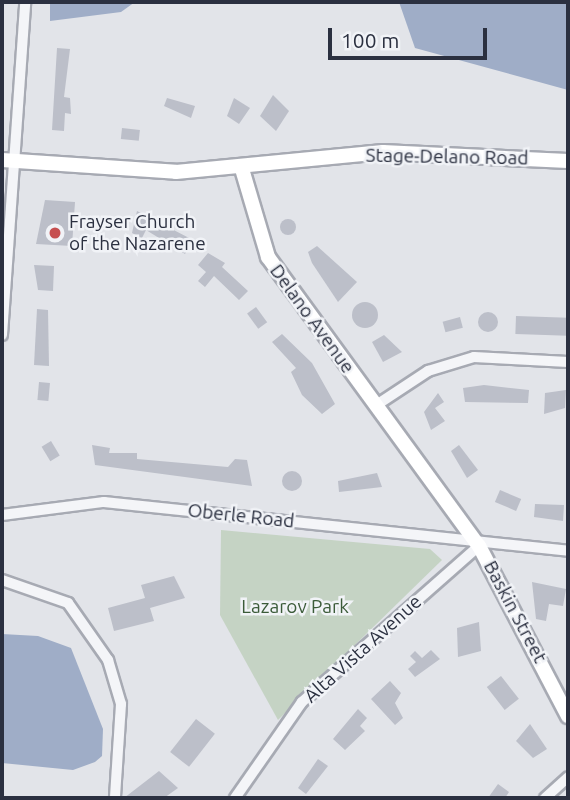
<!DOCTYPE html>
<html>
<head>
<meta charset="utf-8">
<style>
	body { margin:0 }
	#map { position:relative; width:570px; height:800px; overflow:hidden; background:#e2e4e9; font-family:Ubuntu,sans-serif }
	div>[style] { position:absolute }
	.green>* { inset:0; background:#c5d3c4 }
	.water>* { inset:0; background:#9fadc7 }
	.building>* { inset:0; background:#bcbfc9; transform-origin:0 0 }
	.round { border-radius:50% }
	.roads { filter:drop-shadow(2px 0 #a7aab3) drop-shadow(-2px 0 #a7aab3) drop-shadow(0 2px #a7aab3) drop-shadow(0 -2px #a7aab3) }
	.street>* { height:10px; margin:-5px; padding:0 5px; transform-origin:5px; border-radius:5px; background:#f4f5f8 }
	.secondary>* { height:14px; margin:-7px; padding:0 7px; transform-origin:7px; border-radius:7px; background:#fff }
	.dots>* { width:19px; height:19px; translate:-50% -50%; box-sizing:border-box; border:4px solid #f1f3f7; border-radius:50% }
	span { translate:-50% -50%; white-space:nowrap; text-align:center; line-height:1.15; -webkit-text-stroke:5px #f1f3f7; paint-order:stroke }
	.street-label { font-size:19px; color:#2b3040 }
	.poi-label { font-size:19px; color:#2b3040 }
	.left { translate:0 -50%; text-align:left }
	.park-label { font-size:19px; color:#3b5b39 }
	.frame { position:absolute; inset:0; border:4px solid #2b3040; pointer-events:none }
	.scale { position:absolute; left:328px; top:28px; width:159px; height:32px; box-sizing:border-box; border:4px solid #2b3040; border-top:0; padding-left:9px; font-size:21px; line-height:24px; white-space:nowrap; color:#2b3040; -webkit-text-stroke:5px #f1f3f7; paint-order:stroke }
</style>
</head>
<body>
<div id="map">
	<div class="green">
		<i style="clip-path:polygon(221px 530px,430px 549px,442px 560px,278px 720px,220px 615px)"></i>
	</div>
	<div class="water">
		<i style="clip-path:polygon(50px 2px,135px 2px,121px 12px,50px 21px)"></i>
		<i style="clip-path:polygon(399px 2px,568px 2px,568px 90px,415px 48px)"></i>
		<i style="clip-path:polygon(2px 634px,38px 636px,71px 648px,103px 729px,102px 756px,95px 762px,73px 770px,2px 763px)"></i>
	</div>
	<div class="building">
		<i style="clip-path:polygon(57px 48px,70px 49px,64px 97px,70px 98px,71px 114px,65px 113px,64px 131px,52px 130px)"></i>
		<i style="clip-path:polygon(273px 95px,289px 111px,276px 131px,260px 116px)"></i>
		<i style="clip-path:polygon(167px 98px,195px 106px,191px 118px,164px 106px)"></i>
		<i style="clip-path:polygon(234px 98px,250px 108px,239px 124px,227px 116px)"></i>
		<i style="left:122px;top:128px;width:18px;height:11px;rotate:6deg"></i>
		<i style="clip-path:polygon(45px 200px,75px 202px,72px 246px,36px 244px)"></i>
		<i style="clip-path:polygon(137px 211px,193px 240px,185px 254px,146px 230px,142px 238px,132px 233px)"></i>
		<i class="round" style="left:280px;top:219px;width:16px;height:16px"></i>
		<i style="clip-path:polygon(317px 246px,357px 282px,338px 302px,312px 263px,308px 252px)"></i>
		<i style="clip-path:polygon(208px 253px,225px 263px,222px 267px,248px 291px,239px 300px,214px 276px,205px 287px,198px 281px,206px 272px,198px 265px)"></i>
		<i style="clip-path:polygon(34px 265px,54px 266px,53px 291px,38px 290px)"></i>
		<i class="round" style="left:352px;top:302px;width:26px;height:26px"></i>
		<i style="left:256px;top:307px;width:19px;height:11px;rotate:54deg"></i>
		<i style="clip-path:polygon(37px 309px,48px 310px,49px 366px,34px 365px)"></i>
		<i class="round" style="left:478px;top:312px;width:20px;height:20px"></i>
		<i style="left:516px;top:316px;width:52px;height:18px;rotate:2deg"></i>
		<i style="left:460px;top:317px;width:11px;height:18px;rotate:75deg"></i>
		<i style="clip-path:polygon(282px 334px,312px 363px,335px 404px,322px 414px,302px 395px,291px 372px,296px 368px,272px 342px)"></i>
		<i style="clip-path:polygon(384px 335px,402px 352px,383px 362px,372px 342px)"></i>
		<i style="left:39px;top:382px;width:11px;height:18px;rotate:5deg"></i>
		<i style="clip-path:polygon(484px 385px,529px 390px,528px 403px,465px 402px,463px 388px)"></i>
		<i style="clip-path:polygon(566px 390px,565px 408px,544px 414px,545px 393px)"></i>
		<i style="clip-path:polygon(438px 393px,444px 402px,435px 408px,445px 421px,431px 430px,424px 412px)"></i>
		<i style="left:51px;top:441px;width:17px;height:11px;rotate:59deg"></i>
		<i style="clip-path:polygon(92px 445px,110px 448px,109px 453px,137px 453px,137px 459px,228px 467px,235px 459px,247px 460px,252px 486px,95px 465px)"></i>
		<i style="clip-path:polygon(459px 445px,478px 470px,467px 478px,451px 451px)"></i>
		<i class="round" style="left:282px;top:471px;width:20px;height:20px"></i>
		<i style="clip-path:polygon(377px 473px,382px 487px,339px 492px,338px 481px)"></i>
		<i style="left:500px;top:490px;width:23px;height:13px;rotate:23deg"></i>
		<i style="clip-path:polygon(535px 504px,564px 505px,563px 521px,534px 517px)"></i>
		<i style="clip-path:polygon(174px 576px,185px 598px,150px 608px,154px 621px,114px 631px,108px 608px,145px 598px,141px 585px)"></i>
		<i style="clip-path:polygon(532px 582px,566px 589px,563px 606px,549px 604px,546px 621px,536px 619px)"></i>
		<i style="clip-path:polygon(479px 622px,481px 651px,458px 657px,457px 628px)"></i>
		<i style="clip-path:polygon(431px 650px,440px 659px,415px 677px,408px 669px,416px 662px,410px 656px,415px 651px,422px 658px)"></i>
		<i style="left:501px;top:676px;width:29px;height:18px;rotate:52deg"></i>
		<i style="clip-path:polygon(390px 681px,401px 693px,395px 703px,403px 718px,395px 725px,371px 699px)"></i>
		<i style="clip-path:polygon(358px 709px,367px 718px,360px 726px,365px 731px,345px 750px,333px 739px)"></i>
		<i style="left:196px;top:719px;width:24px;height:42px;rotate:38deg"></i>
		<i style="clip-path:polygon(530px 724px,547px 749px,533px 758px,516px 741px)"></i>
		<i style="clip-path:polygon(318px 759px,328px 766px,306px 794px,298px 788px)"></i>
		<i style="clip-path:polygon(159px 771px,178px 788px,164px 798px,124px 798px)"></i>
		<i style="clip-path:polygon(498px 784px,509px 792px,505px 798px,488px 798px)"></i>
	</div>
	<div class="roads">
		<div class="street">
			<i style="left:2px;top:335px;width:334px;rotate:-86deg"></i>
			<i style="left:375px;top:406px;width:64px;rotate:-33.4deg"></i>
			<i style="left:428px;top:371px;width:48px;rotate:-16.9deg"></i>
			<i style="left:474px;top:357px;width:94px;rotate:3deg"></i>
			<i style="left:2px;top:515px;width:103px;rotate:-7.3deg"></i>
			<i style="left:104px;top:502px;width:467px;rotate:6deg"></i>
			<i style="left:2px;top:580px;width:70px;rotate:19.2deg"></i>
			<i style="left:68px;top:603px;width:70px;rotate:54.9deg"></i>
			<i style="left:108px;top:660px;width:46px;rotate:73.5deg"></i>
			<i style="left:121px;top:704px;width:94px;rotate:93.7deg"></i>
			<i style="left:235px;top:798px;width:117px;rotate:-55.1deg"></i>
			<i style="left:302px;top:702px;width:236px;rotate:-41.4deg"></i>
			<i style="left:545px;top:798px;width:31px;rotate:-42deg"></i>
		</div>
		<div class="secondary">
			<i style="left:2px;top:160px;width:174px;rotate:3.9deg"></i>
			<i style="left:176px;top:172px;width:208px;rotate:-5.5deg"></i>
			<i style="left:383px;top:152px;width:185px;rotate:2.8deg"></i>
			<i style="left:242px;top:169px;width:92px;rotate:73.5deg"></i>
			<i style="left:268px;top:257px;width:358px;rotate:53.9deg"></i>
			<i style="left:479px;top:546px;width:192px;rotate:62.4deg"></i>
		</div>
	</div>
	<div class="dots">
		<i style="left:55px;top:233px;background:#c64f50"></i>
	</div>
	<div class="street-label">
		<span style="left:447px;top:157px;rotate:1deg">Stage-Delano Road</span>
		<span style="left:312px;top:319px;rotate:54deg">Delano Avenue</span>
		<span style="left:241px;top:516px;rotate:6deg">Oberle Road</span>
		<span style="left:515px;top:612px;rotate:62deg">Baskin Street</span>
		<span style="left:363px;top:649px;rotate:-42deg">Alta Vista Avenue</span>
	</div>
	<div class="poi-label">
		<span class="left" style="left:69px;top:233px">Frayser Church<br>of the Nazarene</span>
	</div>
	<div class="park-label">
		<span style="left:295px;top:607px">Lazarov Park</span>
	</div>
	<div class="frame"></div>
	<div class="scale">100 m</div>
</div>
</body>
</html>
